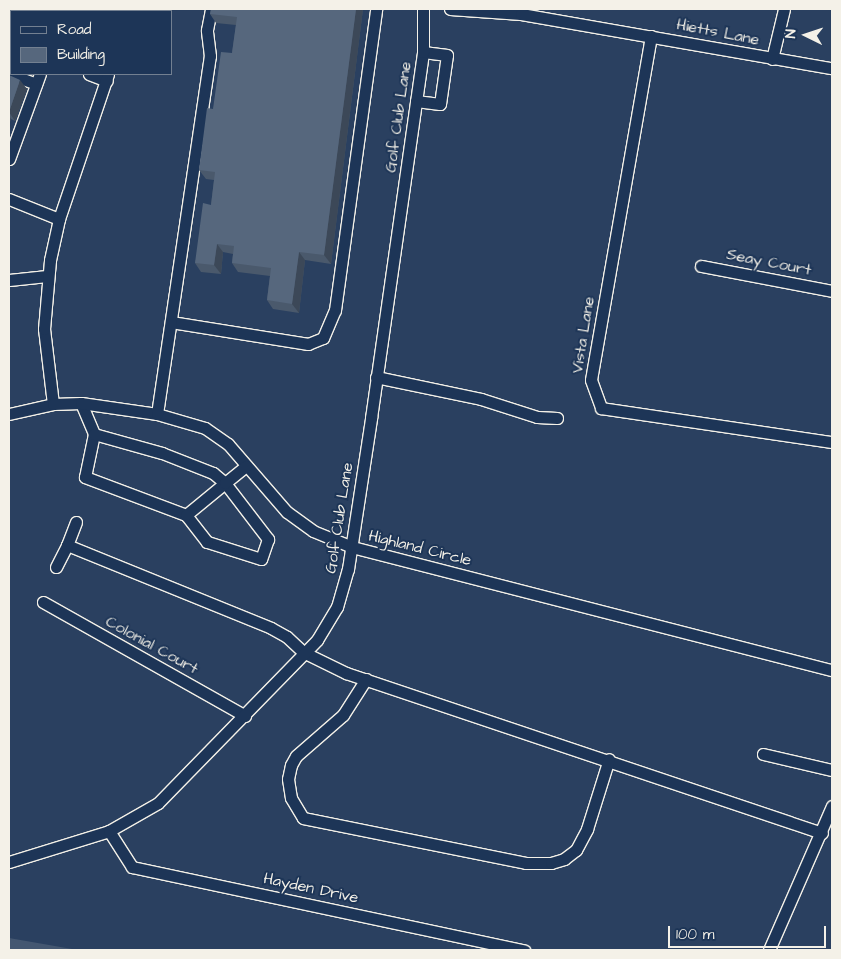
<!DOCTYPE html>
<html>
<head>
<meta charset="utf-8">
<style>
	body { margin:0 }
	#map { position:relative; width:841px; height:959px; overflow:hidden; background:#2a4060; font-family:"Architects Daughter",sans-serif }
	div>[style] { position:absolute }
	.green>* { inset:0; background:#445771 }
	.roads { filter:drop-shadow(1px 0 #f4f1e8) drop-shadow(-1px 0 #f4f1e8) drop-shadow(0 1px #f4f1e8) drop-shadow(0 -1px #f4f1e8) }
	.minor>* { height:11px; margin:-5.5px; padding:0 5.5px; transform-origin:5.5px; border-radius:5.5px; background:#1d3557 }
	.wall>* { inset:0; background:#4a596c }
	.shaded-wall>* { inset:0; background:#3c4858 }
	.building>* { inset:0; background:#56677d }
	span { translate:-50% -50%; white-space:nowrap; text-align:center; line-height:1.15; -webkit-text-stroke:4px #1d3557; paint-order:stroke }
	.street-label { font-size:16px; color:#f4f1e8 }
	.frame { position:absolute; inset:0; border:10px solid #f4f1e8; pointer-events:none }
	.legend { position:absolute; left:10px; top:10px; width:162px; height:65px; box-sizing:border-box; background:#1d3557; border:1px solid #738091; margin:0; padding:6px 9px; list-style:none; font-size:15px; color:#f4f1e8 }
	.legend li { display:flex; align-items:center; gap:10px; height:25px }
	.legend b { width:25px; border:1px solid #738091 }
	.north { position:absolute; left:781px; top:10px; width:50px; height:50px; -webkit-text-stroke:4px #1d3557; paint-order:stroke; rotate:274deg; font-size:14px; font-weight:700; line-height:20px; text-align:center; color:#f4f1e8 }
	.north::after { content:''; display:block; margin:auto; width:18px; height:22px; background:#f4f1e8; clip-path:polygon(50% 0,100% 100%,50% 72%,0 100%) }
	.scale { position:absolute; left:668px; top:926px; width:158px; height:22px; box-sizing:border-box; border:2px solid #f4f1e8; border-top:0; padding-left:6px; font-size:15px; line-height:18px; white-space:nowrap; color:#f4f1e8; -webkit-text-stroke:4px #1d3557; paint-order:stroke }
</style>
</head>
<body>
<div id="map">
	<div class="green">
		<i style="clip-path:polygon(9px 938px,72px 949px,80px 950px,9px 950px)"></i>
	</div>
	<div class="roads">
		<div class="minor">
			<i style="left:450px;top:9px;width:71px;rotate:4deg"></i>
			<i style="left:521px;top:14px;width:316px;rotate:9.9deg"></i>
			<i style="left:65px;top:11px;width:2px;rotate:-63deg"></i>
			<i style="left:118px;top:11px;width:2px;rotate:-90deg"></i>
			<i style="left:9px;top:16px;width:2px;rotate:27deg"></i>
			<i style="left:651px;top:36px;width:349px;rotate:99.9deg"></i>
			<i style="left:591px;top:380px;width:30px;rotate:70deg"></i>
			<i style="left:601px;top:408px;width:233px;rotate:8.4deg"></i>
			<i style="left:9px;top:43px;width:2px;rotate:27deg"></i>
			<i style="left:772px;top:59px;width:51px;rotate:-76.5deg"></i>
			<i style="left:9px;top:74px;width:29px;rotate:20deg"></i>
			<i style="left:89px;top:74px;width:19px;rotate:21deg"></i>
			<i style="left:416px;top:101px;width:24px;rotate:7deg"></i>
			<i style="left:440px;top:104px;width:49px;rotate:-81.9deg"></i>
			<i style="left:447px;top:55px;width:24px;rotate:-173deg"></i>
			<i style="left:9px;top:159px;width:90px;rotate:-70deg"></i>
			<i style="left:9px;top:199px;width:54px;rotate:21.8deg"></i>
			<i style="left:701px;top:266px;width:133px;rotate:10.8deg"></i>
			<i style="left:9px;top:280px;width:38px;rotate:-6deg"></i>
			<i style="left:171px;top:322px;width:139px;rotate:9.1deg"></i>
			<i style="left:308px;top:344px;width:16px;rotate:-22deg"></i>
			<i style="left:323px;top:338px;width:30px;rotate:-67deg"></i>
			<i style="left:335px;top:310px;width:304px;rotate:-82.2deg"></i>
			<i style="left:376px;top:377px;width:107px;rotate:11.8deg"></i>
			<i style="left:481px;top:399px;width:59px;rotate:17.8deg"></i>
			<i style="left:537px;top:417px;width:20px;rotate:3deg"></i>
			<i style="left:81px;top:403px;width:34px;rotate:67deg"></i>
			<i style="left:53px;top:404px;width:76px;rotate:-96.8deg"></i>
			<i style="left:44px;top:329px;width:69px;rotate:-85deg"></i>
			<i style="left:50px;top:260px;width:42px;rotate:-77.6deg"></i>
			<i style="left:59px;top:219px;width:153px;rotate:-71.3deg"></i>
			<i style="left:9px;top:414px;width:45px;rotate:-12.8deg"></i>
			<i style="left:53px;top:404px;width:28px;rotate:-2deg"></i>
			<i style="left:81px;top:403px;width:77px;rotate:8.2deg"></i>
			<i style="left:157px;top:414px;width:50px;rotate:16.3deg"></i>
			<i style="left:205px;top:428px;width:28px;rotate:35deg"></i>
			<i style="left:228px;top:444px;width:90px;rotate:49.1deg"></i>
			<i style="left:287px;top:512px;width:32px;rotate:36deg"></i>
			<i style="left:313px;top:531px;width:42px;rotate:22.3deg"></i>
			<i style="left:352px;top:547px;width:496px;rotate:14.4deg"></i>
			<i style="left:157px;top:414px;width:362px;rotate:-81.6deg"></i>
			<i style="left:210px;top:56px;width:26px;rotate:-97deg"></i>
			<i style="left:207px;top:30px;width:21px;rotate:-79deg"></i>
			<i style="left:186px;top:515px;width:108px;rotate:-159.4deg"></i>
			<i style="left:85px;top:477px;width:44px;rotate:-78.2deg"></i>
			<i style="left:94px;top:434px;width:71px;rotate:15.6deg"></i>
			<i style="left:162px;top:453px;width:55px;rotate:21.4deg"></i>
			<i style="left:213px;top:473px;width:16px;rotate:40deg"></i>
			<i style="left:225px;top:483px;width:71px;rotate:52.5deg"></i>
			<i style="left:268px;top:539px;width:21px;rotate:109deg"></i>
			<i style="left:261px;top:559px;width:57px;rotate:-162.5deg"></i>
			<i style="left:207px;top:542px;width:34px;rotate:-128deg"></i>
			<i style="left:186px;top:515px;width:50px;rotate:-39.4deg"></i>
			<i style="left:225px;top:483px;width:27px;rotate:-39deg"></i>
			<i style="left:76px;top:522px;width:25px;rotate:111deg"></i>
			<i style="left:67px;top:545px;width:220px;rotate:22.1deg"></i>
			<i style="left:271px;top:628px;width:18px;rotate:29deg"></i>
			<i style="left:287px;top:637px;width:22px;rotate:43deg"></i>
			<i style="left:303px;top:652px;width:48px;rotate:26deg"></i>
			<i style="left:346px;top:673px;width:502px;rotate:18.58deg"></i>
			<i style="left:56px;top:567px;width:25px;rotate:-63deg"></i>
			<i style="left:43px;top:602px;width:232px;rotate:29.4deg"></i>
			<i style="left:366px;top:679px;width:43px;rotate:122.6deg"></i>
			<i style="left:343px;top:715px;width:62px;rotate:138.9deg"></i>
			<i style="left:296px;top:756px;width:10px;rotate:119deg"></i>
			<i style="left:291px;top:765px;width:14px;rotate:102deg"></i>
			<i style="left:288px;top:779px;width:19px;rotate:81deg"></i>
			<i style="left:291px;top:798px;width:23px;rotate:59deg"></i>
			<i style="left:303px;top:818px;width:227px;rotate:11.4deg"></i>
			<i style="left:526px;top:863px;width:25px"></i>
			<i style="left:551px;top:863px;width:14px;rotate:-17deg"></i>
			<i style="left:564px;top:859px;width:15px;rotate:-37deg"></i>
			<i style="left:576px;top:850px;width:24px;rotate:-62deg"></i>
			<i style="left:587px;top:829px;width:73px;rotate:-72.6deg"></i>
			<i style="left:763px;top:754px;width:71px;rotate:13.1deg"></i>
			<i style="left:109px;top:831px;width:43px;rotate:57.4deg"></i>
			<i style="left:132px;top:867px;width:401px;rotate:12deg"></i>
			<i style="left:9px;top:862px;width:105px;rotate:-17.2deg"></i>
			<i style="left:109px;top:831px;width:56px;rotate:-29.7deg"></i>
			<i style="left:158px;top:803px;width:228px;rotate:-45.7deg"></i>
			<i style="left:317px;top:640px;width:39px;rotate:-59deg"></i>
			<i style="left:337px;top:607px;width:40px;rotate:-74deg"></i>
			<i style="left:348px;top:569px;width:153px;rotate:-81.3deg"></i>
			<i style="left:371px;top:418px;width:370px;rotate:-81.9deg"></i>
			<i style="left:423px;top:52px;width:43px;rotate:-90deg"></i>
			<i style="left:769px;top:950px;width:157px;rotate:-66.4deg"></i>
		</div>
	</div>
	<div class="wall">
		<i style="clip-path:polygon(211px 9px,363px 9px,331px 264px,305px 260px,299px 313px,273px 309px,267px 300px,270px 276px,238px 272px,232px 263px,233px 254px,223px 252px,221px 274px,201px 272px,195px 263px,211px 205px,214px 180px,206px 179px,199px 170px,213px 109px,232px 53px,236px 25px,216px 23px,210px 14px)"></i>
		<i style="clip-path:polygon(9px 75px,27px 89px,15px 121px,11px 119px,9px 125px)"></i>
	</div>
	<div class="shaded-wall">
		<i style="clip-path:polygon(356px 9px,363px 9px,331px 264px,324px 255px)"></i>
		<i style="clip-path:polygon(20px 80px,27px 89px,15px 121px,9px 112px)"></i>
		<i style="clip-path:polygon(9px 116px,11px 119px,9px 125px)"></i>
		<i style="clip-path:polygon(217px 244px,223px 252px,221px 274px,214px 265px)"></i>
		<i style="clip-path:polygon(299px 252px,305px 260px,299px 313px,292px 304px)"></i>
	</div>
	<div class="building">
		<i style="clip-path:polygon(211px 9px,356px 9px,324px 255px,299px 252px,292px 304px,267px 300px,271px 268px,232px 263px,234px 246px,217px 244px,214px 265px,195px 263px,203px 203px,211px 205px,215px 172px,199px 170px,207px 108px,213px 109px,221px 52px,232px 53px,237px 17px,210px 14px)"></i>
		<i style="clip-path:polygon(9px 75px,20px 80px,9px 112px)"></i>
	</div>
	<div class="street-label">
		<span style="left:718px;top:32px;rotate:11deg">Hietts Lane</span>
		<span style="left:398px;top:117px;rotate:-82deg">Golf Club Lane</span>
		<span style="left:769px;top:262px;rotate:11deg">Seay Court</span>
		<span style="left:583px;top:335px;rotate:-81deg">Vista Lane</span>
		<span style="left:339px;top:518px;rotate:-81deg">Golf Club Lane</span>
		<span style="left:420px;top:548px;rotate:14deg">Highland Circle</span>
		<span style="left:152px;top:645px;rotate:29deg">Colonial Court</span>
		<span style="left:311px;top:888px;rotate:12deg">Hayden Drive</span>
	</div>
	<div class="frame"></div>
	<ul class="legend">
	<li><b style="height:6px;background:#1d3557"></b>Road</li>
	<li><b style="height:14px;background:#56677d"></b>Building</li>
	</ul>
	<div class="north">N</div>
	<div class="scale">100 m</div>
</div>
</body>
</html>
